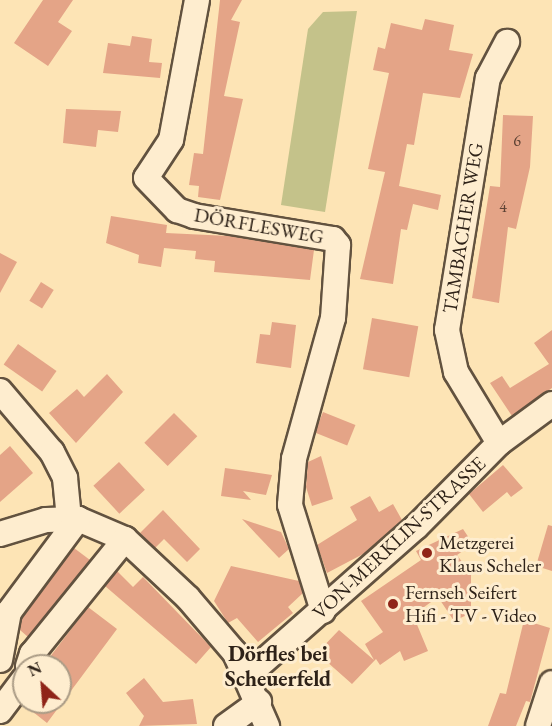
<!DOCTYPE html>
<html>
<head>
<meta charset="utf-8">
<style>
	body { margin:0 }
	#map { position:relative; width:552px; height:726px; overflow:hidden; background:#fde4b5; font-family:"EB Garamond",serif }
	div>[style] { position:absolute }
	.green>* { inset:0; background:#c4c28a }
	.building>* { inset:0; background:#e4a487; transform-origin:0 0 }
	.roads { filter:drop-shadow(2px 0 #62523f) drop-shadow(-2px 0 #62523f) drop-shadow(0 2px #62523f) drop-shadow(0 -2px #62523f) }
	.minor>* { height:24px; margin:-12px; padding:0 12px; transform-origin:12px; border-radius:12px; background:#feedcf }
	.dots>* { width:16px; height:16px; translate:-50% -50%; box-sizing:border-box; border:3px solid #feedcf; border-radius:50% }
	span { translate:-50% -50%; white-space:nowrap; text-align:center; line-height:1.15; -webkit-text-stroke:6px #feedcf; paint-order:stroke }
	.number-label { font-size:16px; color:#5c4234 }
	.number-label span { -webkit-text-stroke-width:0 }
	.street-label { font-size:20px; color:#2e2218 }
	.poi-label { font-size:20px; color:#2e2218 }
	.left { translate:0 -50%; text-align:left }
	.quarter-label { font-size:22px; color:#2e2218; font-weight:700 }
	.north { position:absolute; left:12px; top:654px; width:60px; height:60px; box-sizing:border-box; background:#feedcf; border:2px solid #ab9c86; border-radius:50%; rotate:334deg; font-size:16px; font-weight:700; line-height:24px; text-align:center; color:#2e2218 }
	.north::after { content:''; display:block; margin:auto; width:21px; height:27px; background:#8f2418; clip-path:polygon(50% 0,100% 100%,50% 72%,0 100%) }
</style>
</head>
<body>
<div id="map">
	<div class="green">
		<i style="clip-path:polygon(357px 11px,325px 212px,281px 205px,308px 29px,323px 12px)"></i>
	</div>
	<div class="building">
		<i style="clip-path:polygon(43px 0,73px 0,58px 22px,72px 31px,48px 66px,14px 43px)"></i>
		<i style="clip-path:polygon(220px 0,242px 0,231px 20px,240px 22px,224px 96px,243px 99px,220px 200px,198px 197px,199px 186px,189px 185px,194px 153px,203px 154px)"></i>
		<i style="clip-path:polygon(425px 19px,454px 25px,449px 50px,473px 54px,460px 98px,423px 93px,414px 145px,407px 144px,399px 186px,441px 195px,438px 210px,413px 204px,407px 230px,401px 229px,393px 284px,360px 279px,385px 172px,368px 169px,389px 73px,373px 70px,378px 47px,385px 49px,391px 23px,422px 30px)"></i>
		<i style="clip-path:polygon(132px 36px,152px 39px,149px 62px,162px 63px,160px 78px,103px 73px,108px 43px,130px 46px)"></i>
		<i style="clip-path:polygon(66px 109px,121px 111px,118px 132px,98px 130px,96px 147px,63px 143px)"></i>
		<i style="clip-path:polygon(503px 115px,533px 116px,530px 167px,516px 229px,508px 227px,499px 303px,472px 298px,490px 186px,500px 187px)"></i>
		<i style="clip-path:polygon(111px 216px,167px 225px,166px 233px,229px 236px,314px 250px,310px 280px,214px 272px,215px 261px,195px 259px,196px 251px,164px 248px,161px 267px,138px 263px,139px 255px,106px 243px)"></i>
		<i style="clip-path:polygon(0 253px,17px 262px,0 293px)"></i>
		<i style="left:41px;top:282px;width:15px;height:22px;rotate:32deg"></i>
		<i style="left:372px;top:318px;width:47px;height:52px;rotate:10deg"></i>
		<i style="clip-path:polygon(272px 322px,296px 325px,291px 368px,256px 363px,260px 334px,270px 335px)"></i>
		<i style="clip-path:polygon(552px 330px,552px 388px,512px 416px,490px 383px,502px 376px,510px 388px,549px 364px,534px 343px)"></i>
		<i style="left:18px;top:344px;width:47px;height:25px;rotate:35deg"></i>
		<i style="clip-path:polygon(107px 374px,123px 392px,76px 443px,49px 413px,77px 389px,84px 397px)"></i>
		<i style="left:323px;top:412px;width:35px;height:22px;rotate:22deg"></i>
		<i style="left:174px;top:413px;width:33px;height:42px;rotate:45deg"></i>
		<i style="clip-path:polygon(10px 446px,33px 473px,0 502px,0 455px)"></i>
		<i style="clip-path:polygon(321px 456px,333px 499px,312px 506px,306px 487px,308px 462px)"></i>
		<i style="left:119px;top:462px;width:38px;height:35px;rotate:47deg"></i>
		<i style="clip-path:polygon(503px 465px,523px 488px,511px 497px,507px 492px,483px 512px,469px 494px)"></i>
		<i style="clip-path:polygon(225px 468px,272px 475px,266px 495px,243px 491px,251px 500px,221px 496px)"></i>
		<i style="clip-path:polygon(370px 496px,379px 512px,393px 504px,402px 520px,365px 553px,327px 573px,317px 545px,357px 520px,350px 507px)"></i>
		<i style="clip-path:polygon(163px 510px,200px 549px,187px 562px,164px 539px,155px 548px,140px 533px)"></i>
		<i style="clip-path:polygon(242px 519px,281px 532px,289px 549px,279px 558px)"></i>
		<i style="clip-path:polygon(548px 525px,552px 526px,552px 571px,536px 566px)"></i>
		<i style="clip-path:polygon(463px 529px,473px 544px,457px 555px,471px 574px,471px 613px,454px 621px,438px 597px,413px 615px,428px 651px,404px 661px,400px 651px,380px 665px,376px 659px,352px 684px,317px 653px,339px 630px,374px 660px,365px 644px,383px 632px,361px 601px,421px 560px,416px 551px)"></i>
		<i style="clip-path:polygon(74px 548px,90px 560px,28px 637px,20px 630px,22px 618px)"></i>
		<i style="clip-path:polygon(231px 566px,299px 581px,303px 593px,288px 607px,293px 613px,258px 642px,237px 618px,228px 623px,214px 601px)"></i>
		<i style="clip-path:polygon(117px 571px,133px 587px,143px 577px,211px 647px,196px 664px,105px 586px)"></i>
		<i style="clip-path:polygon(88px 607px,117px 629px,47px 723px,23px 704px,60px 702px,60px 666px,43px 666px)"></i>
		<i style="clip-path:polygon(524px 620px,550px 628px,530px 702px,526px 701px,516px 726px,488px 726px,500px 693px,506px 694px)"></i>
		<i style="clip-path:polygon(144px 678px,163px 702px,193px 699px,197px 724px,139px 726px,144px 716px,126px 693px)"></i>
	</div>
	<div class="roads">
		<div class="minor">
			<i style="left:197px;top:0;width:142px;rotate:100.5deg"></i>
			<i style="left:171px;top:140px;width:45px;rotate:123.3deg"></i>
			<i style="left:146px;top:178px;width:45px;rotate:45.9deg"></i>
			<i style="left:177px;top:210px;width:18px;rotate:19deg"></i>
			<i style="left:194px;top:216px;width:141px;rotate:9.4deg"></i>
			<i style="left:333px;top:239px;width:8px;rotate:50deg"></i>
			<i style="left:338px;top:245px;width:73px;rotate:93.9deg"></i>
			<i style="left:333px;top:318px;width:146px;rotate:105.5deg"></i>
			<i style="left:294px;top:459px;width:46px;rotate:95deg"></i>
			<i style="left:290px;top:505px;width:111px;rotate:72.7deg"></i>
			<i style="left:0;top:391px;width:80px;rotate:49.6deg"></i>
			<i style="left:52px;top:452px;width:29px;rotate:63deg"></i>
			<i style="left:65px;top:478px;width:41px;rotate:84.4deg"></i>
			<i style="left:499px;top:443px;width:83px;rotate:-121.2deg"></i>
			<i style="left:456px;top:372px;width:43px;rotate:-102.1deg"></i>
			<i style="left:447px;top:330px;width:255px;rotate:-80.8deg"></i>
			<i style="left:488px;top:78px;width:41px;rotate:-62.2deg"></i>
			<i style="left:0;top:534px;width:48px;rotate:-16.9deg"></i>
			<i style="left:46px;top:520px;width:32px;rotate:-2deg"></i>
			<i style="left:78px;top:519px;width:51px;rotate:23.1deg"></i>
			<i style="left:125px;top:539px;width:86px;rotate:43.1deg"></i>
			<i style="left:188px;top:598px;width:72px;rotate:49.5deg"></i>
			<i style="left:235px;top:653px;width:80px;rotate:66.3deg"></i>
			<i style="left:0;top:660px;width:49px;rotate:-79.4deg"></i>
			<i style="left:9px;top:612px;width:116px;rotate:-53.4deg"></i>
			<i style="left:28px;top:666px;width:13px;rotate:-72deg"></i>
			<i style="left:32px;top:654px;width:148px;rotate:-51deg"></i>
			<i style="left:248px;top:675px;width:224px;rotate:-41.4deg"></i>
			<i style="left:416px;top:527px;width:118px;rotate:-45.3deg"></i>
			<i style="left:499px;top:443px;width:66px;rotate:-36.3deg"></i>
			<i style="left:0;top:711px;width:40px;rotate:-53deg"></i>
			<i style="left:226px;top:726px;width:41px;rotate:-36deg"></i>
			<i style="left:538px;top:726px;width:45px;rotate:-72deg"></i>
		</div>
	</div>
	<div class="dots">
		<i style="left:427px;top:553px;background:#8f2418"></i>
		<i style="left:393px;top:604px;background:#8f2418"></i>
	</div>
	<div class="number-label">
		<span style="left:517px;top:141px">6</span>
		<span style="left:503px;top:207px">4</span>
	</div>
	<div class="street-label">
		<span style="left:259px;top:226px;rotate:10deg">DÖRFLESWEG</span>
		<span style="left:463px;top:228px;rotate:-81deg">TAMBACHER WEG</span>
		<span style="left:399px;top:538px;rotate:-43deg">VON-MERKLIN-STRASSE</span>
	</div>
	<div class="poi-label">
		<span class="left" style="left:439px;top:554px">Metzgerei<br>Klaus Scheler</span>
		<span class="left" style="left:405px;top:604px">Fernseh Seifert<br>Hifi - TV - Video</span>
	</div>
	<div class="quarter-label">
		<span style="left:278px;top:666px">Dörfles bei<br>Scheuerfeld</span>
	</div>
	<div class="north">N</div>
</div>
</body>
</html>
